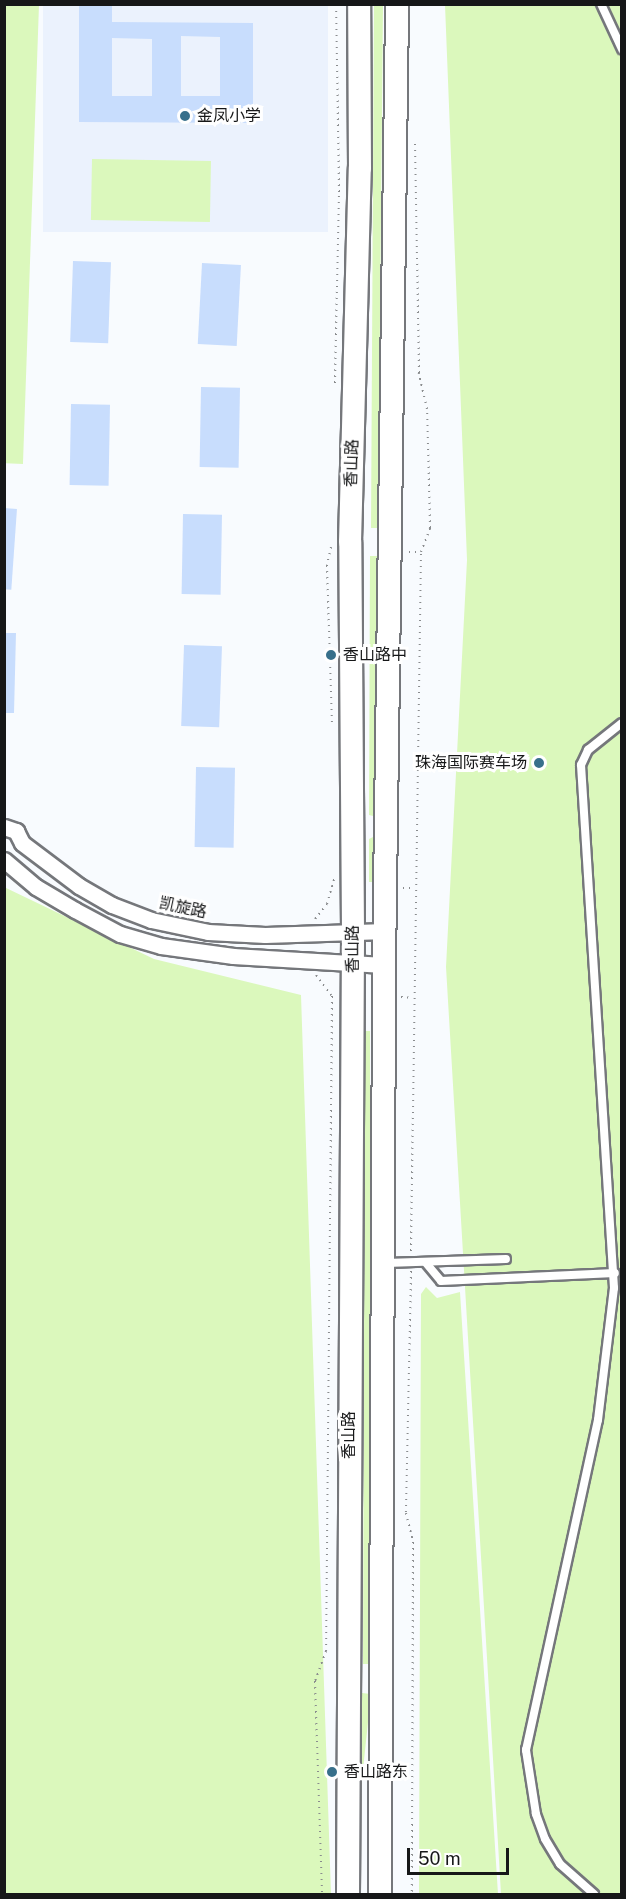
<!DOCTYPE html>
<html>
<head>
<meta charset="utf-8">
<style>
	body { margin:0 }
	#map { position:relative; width:626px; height:1899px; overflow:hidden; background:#f8fbfe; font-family:"Public Sans","Noto Sans SC",sans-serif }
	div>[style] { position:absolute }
	.built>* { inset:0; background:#ebf2fd; transform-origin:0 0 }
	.green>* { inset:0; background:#dbf8bc; transform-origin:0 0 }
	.building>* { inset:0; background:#c8ddfd; transform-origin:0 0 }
	.path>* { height:2px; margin-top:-1px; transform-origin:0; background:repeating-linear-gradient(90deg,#8a8c8e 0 1.5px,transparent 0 6px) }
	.roads { filter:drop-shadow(2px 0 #75777b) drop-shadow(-2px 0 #75777b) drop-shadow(0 2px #75777b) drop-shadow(0 -2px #75777b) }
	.lane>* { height:8px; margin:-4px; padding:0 4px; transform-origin:4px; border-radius:4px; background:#fff }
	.street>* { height:15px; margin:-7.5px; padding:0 7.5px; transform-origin:7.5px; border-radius:7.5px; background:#fff }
	.primary>* { height:22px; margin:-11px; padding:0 11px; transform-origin:11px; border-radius:11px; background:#fff }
	.dots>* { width:16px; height:16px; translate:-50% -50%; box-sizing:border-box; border:3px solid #fff; border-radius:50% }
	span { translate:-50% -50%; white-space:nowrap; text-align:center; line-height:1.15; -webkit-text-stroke:6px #fff; paint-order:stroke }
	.poi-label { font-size:16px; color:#161718 }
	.left { translate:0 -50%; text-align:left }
	.right { translate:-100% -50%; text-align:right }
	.street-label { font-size:16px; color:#161718 }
	.frame { position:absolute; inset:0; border:6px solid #161718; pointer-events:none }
	.scale { position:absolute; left:407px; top:1848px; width:102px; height:27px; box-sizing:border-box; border:3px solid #161718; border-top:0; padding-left:8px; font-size:18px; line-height:21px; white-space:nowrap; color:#161718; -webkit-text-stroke:4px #fff; paint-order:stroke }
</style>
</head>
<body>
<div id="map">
	<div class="built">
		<i style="left:43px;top:5px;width:285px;height:227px"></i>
	</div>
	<div class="green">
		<i style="left:5px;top:4px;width:34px;height:459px;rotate:2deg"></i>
		<i style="clip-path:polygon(383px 5px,378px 528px,371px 528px,374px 5px)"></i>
		<i style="clip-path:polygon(445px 5px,621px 5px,621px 1894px,501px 1894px,446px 967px,467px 560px)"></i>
		<i style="left:92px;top:159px;width:119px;height:61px;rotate:1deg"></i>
		<i style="clip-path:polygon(370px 556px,377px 556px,376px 813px,373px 816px,369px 815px)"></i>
		<i style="clip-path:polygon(373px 837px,376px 839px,376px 882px,369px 882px,369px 839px)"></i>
		<i style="clip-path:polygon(4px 887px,154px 959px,301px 995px,331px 1894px,5px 1894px)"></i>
		<i style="clip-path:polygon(365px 1031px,370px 1031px,370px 1172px,374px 1189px,368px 1664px,363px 1664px)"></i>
		<i style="clip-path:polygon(426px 1287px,437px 1298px,460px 1292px,498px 1894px,419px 1894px,421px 1294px)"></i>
		<i style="left:362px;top:1693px;width:9px;height:201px;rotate:6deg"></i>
	</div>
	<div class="building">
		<i style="clip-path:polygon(evenodd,79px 4px,112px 4px,112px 22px,253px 23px,253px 123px,79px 122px,79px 4px,181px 36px,220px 37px,220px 96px,181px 96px,181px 36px,79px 4px,112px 38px,152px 39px,152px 96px,112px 96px,112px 38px)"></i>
		<i style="left:73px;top:261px;width:38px;height:81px;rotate:2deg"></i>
		<i style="left:202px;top:263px;width:39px;height:81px;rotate:3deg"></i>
		<i style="left:201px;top:387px;width:39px;height:80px;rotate:1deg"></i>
		<i style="left:71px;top:404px;width:39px;height:81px;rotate:1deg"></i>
		<i style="left:4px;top:508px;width:13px;height:81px;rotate:4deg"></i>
		<i style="left:183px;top:514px;width:39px;height:80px;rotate:1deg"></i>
		<i style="clip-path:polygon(4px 633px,16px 633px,14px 713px,4px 713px)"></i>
		<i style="left:184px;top:645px;width:38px;height:81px;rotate:2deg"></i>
		<i style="left:196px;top:767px;width:39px;height:80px;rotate:1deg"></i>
	</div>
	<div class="path">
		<i style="left:335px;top:383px;width:191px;rotate:-88.8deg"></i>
		<i style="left:339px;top:192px;width:188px;rotate:-90.9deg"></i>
		<i style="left:331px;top:547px;width:18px;rotate:103deg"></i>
		<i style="left:327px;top:565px;width:159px;rotate:88.2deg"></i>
		<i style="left:409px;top:552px;width:12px"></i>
		<i style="left:403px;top:888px;width:12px"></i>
		<i style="left:315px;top:919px;width:19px;rotate:-51deg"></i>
		<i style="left:327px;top:904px;width:26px;rotate:-74deg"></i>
		<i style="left:316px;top:975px;width:26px;rotate:53deg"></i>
		<i style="left:332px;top:996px;width:655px;rotate:90.52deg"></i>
		<i style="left:326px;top:1651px;width:32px;rotate:110deg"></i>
		<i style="left:315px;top:1681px;width:213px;rotate:88.1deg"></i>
		<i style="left:401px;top:997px;width:12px;rotate:5deg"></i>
		<i style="left:411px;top:1251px;width:699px;rotate:-89.18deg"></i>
		<i style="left:421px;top:552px;width:26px;rotate:-69deg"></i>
		<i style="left:430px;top:528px;width:119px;rotate:-91.4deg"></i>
		<i style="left:427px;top:409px;width:37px;rotate:-103deg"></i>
		<i style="left:419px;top:373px;width:233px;rotate:-91deg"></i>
		<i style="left:411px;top:1271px;width:242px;rotate:91.2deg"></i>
		<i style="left:406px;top:1513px;width:30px;rotate:76deg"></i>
		<i style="left:413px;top:1542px;width:352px;rotate:90.2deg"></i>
	</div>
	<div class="roads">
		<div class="lane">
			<i style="left:601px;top:4px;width:50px;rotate:65deg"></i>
			<i style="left:386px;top:1263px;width:120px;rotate:-1.9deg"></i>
			<i style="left:426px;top:1263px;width:23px;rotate:50deg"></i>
			<i style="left:441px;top:1281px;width:174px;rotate:-2.6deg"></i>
			<i style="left:594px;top:1894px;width:45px;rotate:-138.6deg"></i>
			<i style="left:560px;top:1864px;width:29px;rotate:-121deg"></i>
			<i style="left:545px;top:1839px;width:27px;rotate:-110deg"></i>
			<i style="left:536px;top:1814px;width:65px;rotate:-98.9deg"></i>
			<i style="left:526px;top:1750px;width:338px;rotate:-77.7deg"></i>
			<i style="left:598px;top:1420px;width:133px;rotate:-83.1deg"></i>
			<i style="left:614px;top:1288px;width:524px;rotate:-93.61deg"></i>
			<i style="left:581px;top:765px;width:17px;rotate:-65deg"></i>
			<i style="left:588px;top:750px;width:43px;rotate:-38.5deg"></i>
		</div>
		<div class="street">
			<i style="left:4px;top:827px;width:13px;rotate:18deg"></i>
			<i style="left:16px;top:831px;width:13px;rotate:63deg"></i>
			<i style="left:22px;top:843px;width:71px;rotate:37deg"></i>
			<i style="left:79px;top:886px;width:38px;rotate:30deg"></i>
			<i style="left:112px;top:905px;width:42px;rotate:21deg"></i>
			<i style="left:151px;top:920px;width:58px;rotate:11.9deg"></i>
			<i style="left:208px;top:932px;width:57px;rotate:3deg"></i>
			<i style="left:265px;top:935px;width:121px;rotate:-1.9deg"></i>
			<i style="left:4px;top:860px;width:42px;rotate:40.2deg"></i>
			<i style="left:36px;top:887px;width:45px;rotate:30.5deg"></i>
			<i style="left:75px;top:910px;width:51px;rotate:28.1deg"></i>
			<i style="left:120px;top:934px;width:43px;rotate:16.3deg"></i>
			<i style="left:161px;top:946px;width:73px;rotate:7.9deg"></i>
			<i style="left:233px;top:956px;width:151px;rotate:3.4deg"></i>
		</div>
		<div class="primary">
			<i style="left:348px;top:1894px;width:963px;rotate:-89.7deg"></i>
			<i style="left:353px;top:931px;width:389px;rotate:-90.4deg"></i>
			<i style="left:350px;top:542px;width:374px;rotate:-88.5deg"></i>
			<i style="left:360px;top:168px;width:164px;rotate:-90.3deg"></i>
			<i style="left:380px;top:1894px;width:929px;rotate:-89.75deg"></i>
			<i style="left:384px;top:965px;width:961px;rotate:-89.22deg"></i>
		</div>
	</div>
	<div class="dots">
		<i style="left:185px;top:116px;background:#38708b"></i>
		<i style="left:331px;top:655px;background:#38708b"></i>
		<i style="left:539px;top:763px;background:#38708b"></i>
		<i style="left:332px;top:1772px;background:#38708b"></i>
	</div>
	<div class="poi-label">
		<span class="left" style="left:197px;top:116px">金凤小学</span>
		<span class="left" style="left:343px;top:655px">香山路中</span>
		<span class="right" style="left:527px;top:763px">珠海国际赛车场</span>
		<span class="left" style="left:344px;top:1772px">香山路东</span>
	</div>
	<div class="street-label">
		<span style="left:352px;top:463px;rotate:-88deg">香山路</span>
		<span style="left:183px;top:908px;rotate:12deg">凯旋路</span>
		<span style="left:353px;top:949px;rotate:-90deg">香山路</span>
		<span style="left:349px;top:1435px;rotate:-90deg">香山路</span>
	</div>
	<div class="frame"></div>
	<div class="scale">50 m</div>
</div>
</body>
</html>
